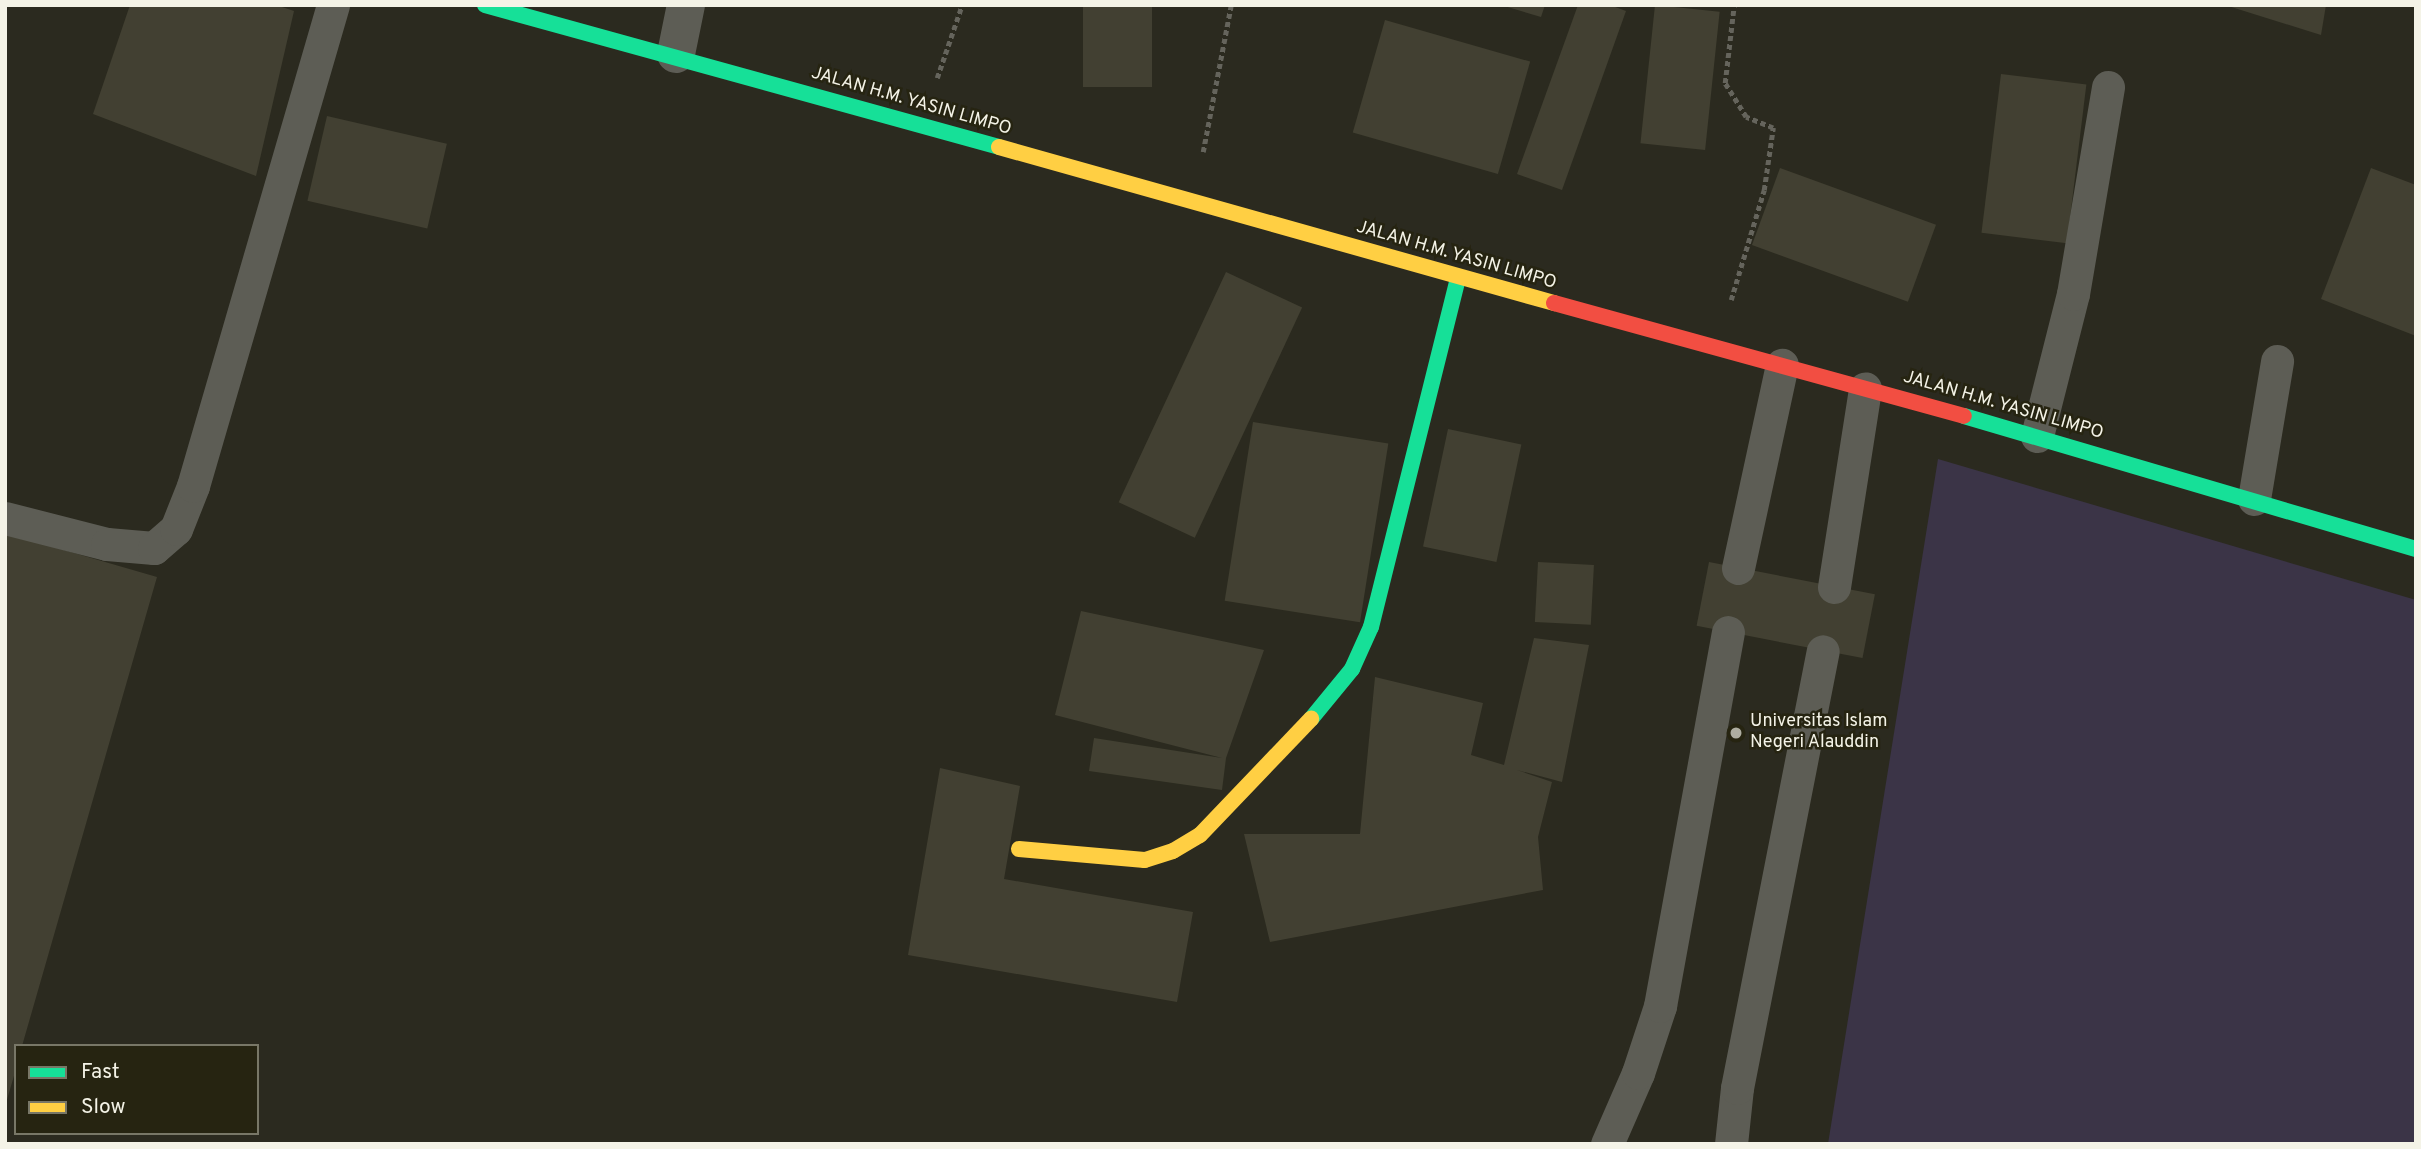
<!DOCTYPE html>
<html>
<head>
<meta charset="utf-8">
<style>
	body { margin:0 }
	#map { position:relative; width:2421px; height:1149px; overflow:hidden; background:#2b2a1f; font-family:Overpass,sans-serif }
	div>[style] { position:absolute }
	.green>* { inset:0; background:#3b3447 }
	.building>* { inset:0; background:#424032; transform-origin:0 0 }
	.path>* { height:4.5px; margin-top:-2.25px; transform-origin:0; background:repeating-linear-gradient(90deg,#65645c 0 5px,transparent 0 8.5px) }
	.lane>* { height:33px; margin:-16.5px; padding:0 16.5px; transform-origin:16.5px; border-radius:16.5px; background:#5d5d55 }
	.street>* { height:38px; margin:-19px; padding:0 19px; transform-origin:19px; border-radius:19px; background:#5d5d55 }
	.fast>* { height:16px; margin:-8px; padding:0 8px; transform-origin:8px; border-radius:8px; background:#16e098 }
	.slow>* { height:16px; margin:-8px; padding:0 8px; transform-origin:8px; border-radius:8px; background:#ffcf43 }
	.jam>* { height:16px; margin:-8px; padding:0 8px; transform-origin:8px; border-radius:8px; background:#f24e42 }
	.dots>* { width:19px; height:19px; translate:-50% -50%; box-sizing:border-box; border:4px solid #262411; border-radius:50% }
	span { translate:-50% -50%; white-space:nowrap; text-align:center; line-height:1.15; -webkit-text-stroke:5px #262411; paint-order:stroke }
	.street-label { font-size:18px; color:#f4f3e7 }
	.poi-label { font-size:18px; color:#f4f3e7 }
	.left { translate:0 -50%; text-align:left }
	.frame { position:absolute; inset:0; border:7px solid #f4f3e7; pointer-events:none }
	.legend { position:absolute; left:14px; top:1044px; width:245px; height:91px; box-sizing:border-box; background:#262411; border:2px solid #787767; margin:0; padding:9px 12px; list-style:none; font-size:21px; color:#f4f3e7 }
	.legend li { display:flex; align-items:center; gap:14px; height:35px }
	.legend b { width:35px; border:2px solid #787767 }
</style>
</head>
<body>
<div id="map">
	<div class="green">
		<i style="clip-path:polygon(1938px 459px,2416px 600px,2416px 1144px,1828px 1144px)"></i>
	</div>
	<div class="building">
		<i style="clip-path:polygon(130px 5px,276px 5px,294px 11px,256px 176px,93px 114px)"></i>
		<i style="left:1083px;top:5px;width:69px;height:82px"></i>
		<i style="clip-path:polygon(1501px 5px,1545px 5px,1541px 17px)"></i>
		<i style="clip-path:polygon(1578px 5px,1610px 5px,1626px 11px,1562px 190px,1517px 174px)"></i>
		<i style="left:1655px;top:5px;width:65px;height:139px;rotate:6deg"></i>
		<i style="clip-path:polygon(2225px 5px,2326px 5px,2321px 35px)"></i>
		<i style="left:1385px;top:20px;width:151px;height:117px;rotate:16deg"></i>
		<i style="left:2001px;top:74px;width:86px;height:160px;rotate:7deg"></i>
		<i style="left:327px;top:116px;width:123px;height:87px;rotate:13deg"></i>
		<i style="left:1780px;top:168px;width:166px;height:82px;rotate:20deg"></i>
		<i style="clip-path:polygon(2371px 168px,2416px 185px,2416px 336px,2321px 299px)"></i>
		<i style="left:1226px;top:272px;width:84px;height:254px;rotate:25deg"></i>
		<i style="left:1253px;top:422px;width:137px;height:181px;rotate:9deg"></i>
		<i style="left:1448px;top:429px;width:75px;height:120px;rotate:12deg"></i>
		<i style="clip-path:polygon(5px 533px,157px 577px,22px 1046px,16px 1046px,16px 1069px,6px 1103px)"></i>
		<i style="left:1538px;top:562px;width:56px;height:60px;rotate:3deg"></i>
		<i style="left:1709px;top:562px;width:169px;height:65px;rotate:11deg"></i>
		<i style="clip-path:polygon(1081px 611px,1264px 650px,1226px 758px,1222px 790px,1089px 771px,1094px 738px,1222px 758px,1055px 715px)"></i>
		<i style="clip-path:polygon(1534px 638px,1589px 645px,1562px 782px,1517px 770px,1552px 782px,1538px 837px,1543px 890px,1270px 942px,1244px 834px,1360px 834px,1375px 677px,1483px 703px,1471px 755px,1504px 765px)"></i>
		<i style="clip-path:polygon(940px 768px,1020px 786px,1004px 879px,1193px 912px,1177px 1002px,908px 955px)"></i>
	</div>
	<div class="path">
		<i style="left:937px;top:78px;width:77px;rotate:-71.1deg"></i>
		<i style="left:1203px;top:152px;width:150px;rotate:-79.2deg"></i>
		<i style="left:1731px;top:300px;width:115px;rotate:-73.3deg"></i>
		<i style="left:1764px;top:190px;width:63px;rotate:-81.7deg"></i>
		<i style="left:1773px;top:128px;width:29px;rotate:-158deg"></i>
		<i style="left:1746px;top:117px;width:40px;rotate:-122deg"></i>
		<i style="left:1725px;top:83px;width:79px;rotate:-83.4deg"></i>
	</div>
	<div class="lane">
		<i style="left:2037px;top:436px;width:146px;rotate:-75.8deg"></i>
		<i style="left:2073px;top:294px;width:210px;rotate:-80.4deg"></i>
		<i style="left:2254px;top:499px;width:140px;rotate:-80.5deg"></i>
		<i style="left:5px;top:518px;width:105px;rotate:14.3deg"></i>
		<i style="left:107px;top:544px;width:47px;rotate:4.9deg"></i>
		<i style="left:154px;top:548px;width:29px;rotate:-41deg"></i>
		<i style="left:176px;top:529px;width:46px;rotate:-68.4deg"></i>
		<i style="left:193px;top:486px;width:501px;rotate:-73.77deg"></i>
		<i style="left:1738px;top:568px;width:208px;rotate:-77.8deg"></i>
		<i style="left:1834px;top:587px;width:201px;rotate:-81.1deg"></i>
		<i style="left:1607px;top:1144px;width:77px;rotate:-66.4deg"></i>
		<i style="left:1638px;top:1073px;width:71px;rotate:-71.8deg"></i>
		<i style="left:1660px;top:1006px;width:380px;rotate:-79.7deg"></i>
		<i style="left:1731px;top:1144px;width:56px;rotate:-83.9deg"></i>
		<i style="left:1737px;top:1088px;width:445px;rotate:-78.9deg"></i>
	</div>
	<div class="street">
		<i style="left:676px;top:54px;width:50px;rotate:-78.5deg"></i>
	</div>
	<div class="fast">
		<i style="left:485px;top:5px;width:533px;rotate:15.44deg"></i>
		<i style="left:1964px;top:416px;width:471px;rotate:16.4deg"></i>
		<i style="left:1311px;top:719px;width:65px;rotate:-50.6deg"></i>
		<i style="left:1352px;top:669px;width:46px;rotate:-65.7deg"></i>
		<i style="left:1371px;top:627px;width:360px;rotate:-76deg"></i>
	</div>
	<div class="slow">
		<i style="left:999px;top:147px;width:577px;rotate:15.7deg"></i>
		<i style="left:1019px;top:849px;width:126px;rotate:5deg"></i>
		<i style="left:1145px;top:860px;width:29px;rotate:-18deg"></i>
		<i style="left:1173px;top:851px;width:31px;rotate:-31deg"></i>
		<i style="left:1200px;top:835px;width:161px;rotate:-46.3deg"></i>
	</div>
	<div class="jam">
		<i style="left:1554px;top:303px;width:425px;rotate:15.4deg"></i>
	</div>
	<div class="dots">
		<i style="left:1736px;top:733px;background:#aeada1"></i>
	</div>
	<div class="street-label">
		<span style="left:911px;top:102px;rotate:16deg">JALAN H.M. YASIN LIMPO</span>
		<span style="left:1456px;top:256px;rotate:16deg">JALAN H.M. YASIN LIMPO</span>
		<span style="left:2003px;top:406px;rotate:16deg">JALAN H.M. YASIN LIMPO</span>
	</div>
	<div class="poi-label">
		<span class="left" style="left:1750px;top:733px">Universitas Islam<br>Negeri Alauddin</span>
	</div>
	<div class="frame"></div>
	<ul class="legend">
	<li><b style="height:9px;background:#16e098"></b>Fast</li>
	<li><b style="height:9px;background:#ffcf43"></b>Slow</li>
	</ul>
</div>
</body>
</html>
